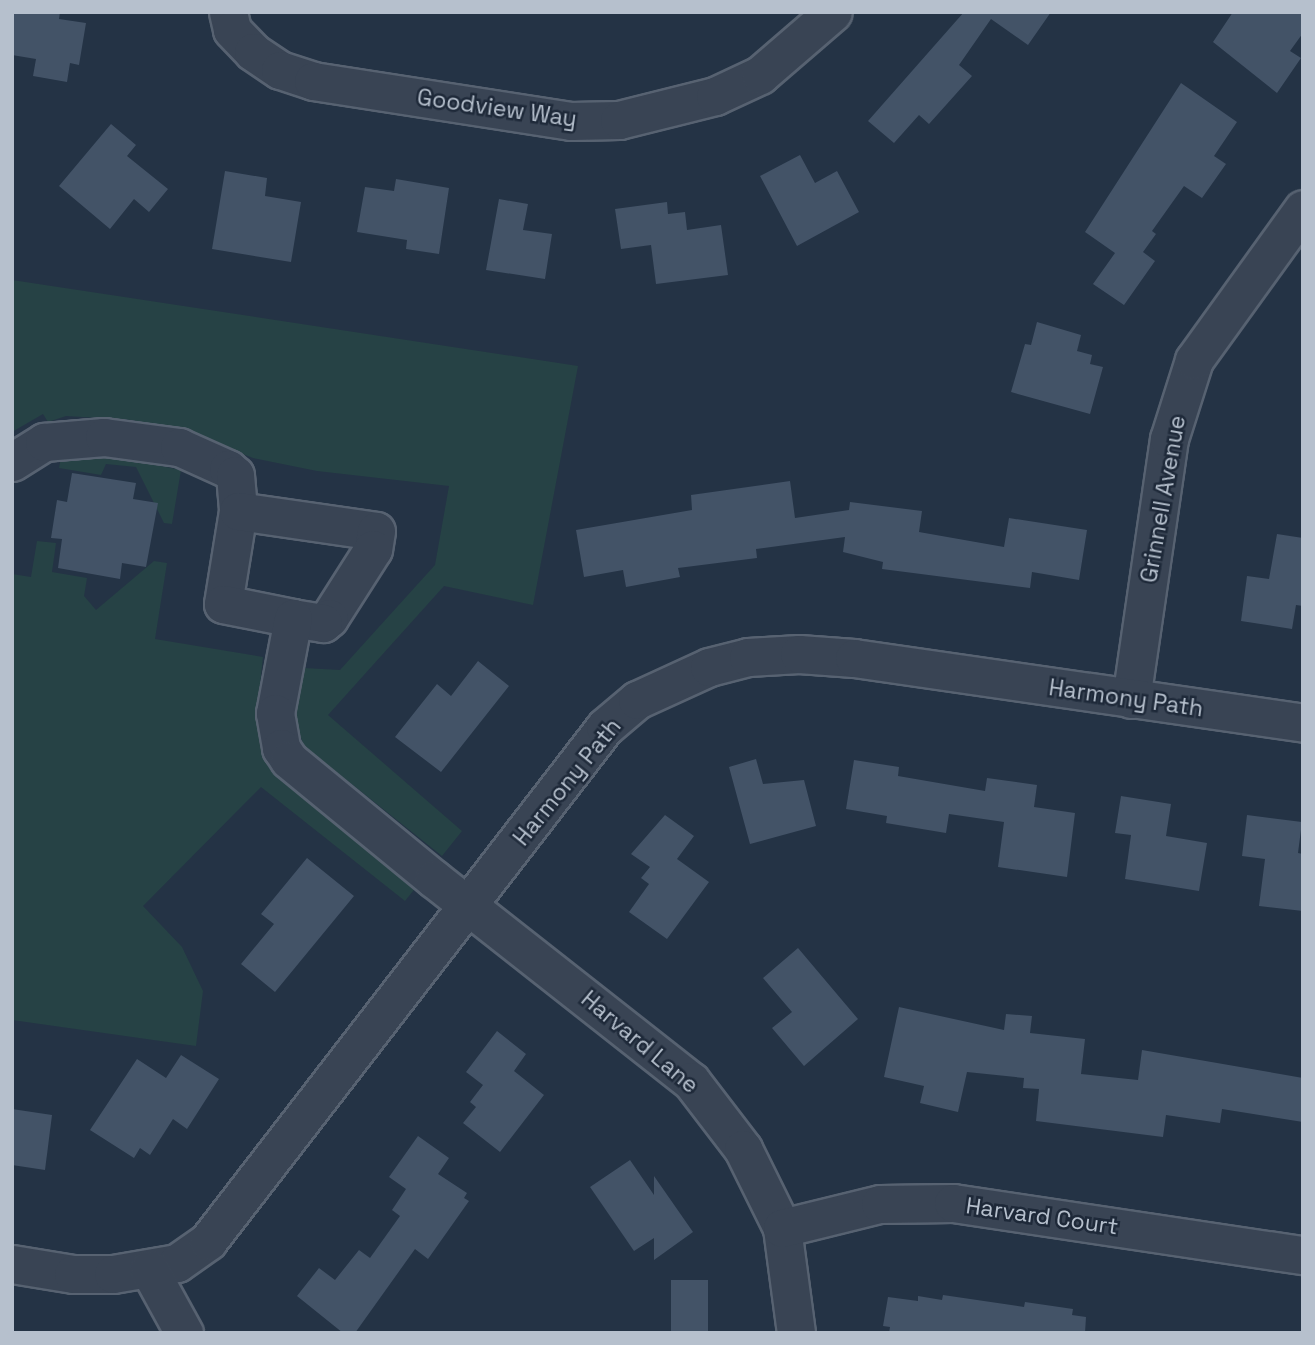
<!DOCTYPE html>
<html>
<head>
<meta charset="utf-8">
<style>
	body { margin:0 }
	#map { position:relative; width:1315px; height:1345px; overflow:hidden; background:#243345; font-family:"Space Grotesk",sans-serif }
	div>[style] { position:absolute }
	.green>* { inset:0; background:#264245 }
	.building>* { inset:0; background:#435367; transform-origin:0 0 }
	.roads { filter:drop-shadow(2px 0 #576271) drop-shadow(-2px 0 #576271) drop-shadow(0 2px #576271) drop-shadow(0 -2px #576271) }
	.minor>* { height:37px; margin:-18.5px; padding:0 18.5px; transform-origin:18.5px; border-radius:18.5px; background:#394454 }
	span { translate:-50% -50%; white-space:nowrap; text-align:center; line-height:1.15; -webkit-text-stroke:5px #1e2939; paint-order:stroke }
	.street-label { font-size:23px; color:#b6c0cd }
	.frame { position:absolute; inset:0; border:14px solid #b6c0cd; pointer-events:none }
</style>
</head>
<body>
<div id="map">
	<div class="green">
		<i style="clip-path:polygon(12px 280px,578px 366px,533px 605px,444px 586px,328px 715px,462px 831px,442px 856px,304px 746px,295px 721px,304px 668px,340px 670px,435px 565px,449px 486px,317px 471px,253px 458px,178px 429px,131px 420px,66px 416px,48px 422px,43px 414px,12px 432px)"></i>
		<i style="clip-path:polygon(105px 455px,181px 470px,172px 524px,164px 523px,136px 467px,106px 464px,101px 475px,59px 468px,61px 457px)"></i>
		<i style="clip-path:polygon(37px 541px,56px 543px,52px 572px,87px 578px,84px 596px,96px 610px,154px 561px,167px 563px,155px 639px,263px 657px,257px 712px,265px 748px,417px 886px,405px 901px,261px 787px,143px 906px,182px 947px,203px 991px,196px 1046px,12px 1020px,12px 574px,31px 577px)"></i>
	</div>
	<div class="building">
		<i style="clip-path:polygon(12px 12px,60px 12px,59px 19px,86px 23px,79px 65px,70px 63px,67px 82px,33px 76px,36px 59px,12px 55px)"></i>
		<i style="clip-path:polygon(964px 12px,1051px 12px,1028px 45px,991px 19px,959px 65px,972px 76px,929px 124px,919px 115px,894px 143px,868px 121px)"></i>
		<i style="clip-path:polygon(1233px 12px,1303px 12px,1303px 33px,1290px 51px,1301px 58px,1277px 93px,1213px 42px)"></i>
		<i style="clip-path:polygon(1181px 83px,1237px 122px,1214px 156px,1226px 164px,1202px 198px,1184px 186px,1152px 231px,1156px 234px,1143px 252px,1155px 261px,1124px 305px,1093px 284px,1115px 253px,1085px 232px)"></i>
		<i style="clip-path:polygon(111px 124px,136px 145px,127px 156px,168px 189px,149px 212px,134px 199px,110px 229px,59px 186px)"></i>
		<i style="clip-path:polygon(800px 155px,815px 183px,837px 171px,859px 212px,797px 246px,760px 176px)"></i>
		<i style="clip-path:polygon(225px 171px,267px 178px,265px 196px,301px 202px,291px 262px,212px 249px)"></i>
		<i style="clip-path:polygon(396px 179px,449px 188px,439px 254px,406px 249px,407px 240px,357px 232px,365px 187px,394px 191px)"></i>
		<i style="clip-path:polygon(499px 199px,528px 204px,523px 230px,552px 234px,545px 279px,486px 270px)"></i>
		<i style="clip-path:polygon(667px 202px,668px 214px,685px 212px,687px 230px,721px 225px,728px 275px,656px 284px,651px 245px,621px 249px,615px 209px)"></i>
		<i style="clip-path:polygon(1037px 322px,1081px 335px,1077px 351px,1092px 355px,1090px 364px,1103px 367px,1090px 414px,1011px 392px,1025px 344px,1031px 345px)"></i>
		<i style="clip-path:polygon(72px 473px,136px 483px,133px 499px,158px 503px,146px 567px,122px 563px,120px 579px,58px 568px,62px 539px,51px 538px,57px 500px,67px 502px)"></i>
		<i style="clip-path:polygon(790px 481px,795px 518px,849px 510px,850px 502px,922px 511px,919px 532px,1004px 547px,1009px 518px,1087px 530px,1079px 580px,1032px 572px,1030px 588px,882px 569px,883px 562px,843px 552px,845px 537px,756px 549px,757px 558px,678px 568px,680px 577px,626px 587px,623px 570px,584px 577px,576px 530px,692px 510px,691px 495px)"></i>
		<i style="clip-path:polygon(1277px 534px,1303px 538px,1303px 606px,1296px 605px,1292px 629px,1241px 621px,1247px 576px,1269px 579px)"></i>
		<i style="clip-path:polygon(478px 661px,509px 686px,441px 772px,395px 737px,437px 684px,451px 696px)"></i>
		<i style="clip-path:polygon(756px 759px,763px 784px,804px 780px,816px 826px,750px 844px,729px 767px)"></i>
		<i style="clip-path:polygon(854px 760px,899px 767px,898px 776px,985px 791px,987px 778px,1037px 785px,1034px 807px,1075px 813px,1067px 877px,998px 867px,1004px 822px,949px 814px,946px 833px,886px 823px,887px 816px,846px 809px)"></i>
		<i style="clip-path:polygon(1121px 796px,1171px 804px,1166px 836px,1207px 843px,1199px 891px,1125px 879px,1131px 835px,1115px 833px)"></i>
		<i style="clip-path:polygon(665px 815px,694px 836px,677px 859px,709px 882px,667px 939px,629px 912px,649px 884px,641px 878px,650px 867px,631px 854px)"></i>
		<i style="clip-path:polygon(1247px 815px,1302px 822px,1298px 853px,1303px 854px,1303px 911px,1259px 906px,1265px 859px,1242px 856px)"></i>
		<i style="clip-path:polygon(307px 858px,354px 896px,275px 992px,241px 964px,274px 924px,261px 914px)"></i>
		<i style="clip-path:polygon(798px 948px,858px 1019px,804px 1066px,772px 1028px,792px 1012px,763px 978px)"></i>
		<i style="clip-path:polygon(899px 1007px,1004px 1030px,1006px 1014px,1032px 1016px,1030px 1033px,1085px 1039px,1081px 1074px,1138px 1080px,1142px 1050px,1303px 1078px,1303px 1122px,1222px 1109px,1220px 1123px,1166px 1115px,1163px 1137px,1036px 1121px,1039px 1089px,1023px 1088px,1024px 1078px,967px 1072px,958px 1112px,920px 1103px,924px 1086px,884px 1077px)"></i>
		<i style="clip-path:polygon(497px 1031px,526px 1054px,514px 1071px,544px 1095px,500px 1152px,463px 1123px,476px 1107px,470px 1102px,483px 1085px,466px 1072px)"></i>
		<i style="clip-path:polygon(181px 1055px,219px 1079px,187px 1129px,173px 1119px,150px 1155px,140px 1148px,134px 1158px,90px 1130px,137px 1059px,166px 1078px)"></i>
		<i style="clip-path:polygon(12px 1109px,52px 1115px,45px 1170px,12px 1165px)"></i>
		<i style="clip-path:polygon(418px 1136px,449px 1158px,438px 1174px,467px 1193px,464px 1198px,469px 1201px,428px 1259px,415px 1249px,355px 1333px,343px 1333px,297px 1296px,319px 1268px,335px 1280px,359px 1250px,370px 1258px,400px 1216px,392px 1210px,406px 1189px,389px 1177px)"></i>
		<i style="clip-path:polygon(630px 1160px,654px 1195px,654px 1176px,693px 1232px,654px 1260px,654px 1238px,634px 1251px,590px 1187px)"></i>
		<i style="left:671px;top:1280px;width:37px;height:53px"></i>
		<i style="clip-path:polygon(943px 1295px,1024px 1307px,1025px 1302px,1073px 1309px,1072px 1315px,1086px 1317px,1085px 1333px,889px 1333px,890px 1327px,883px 1326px,888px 1297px,918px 1301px,918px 1296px,942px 1300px)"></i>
	</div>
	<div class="roads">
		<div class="minor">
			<i style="left:228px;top:12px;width:18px;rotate:77deg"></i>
			<i style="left:232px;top:30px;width:30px;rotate:46deg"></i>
			<i style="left:253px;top:52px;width:32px;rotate:34deg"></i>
			<i style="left:280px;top:70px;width:35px;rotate:18deg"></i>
			<i style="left:313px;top:81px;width:261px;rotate:8.8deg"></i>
			<i style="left:571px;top:121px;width:48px;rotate:-1.2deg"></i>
			<i style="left:619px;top:120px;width:99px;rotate:-14deg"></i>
			<i style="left:715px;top:96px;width:50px;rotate:-25deg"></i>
			<i style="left:760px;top:75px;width:96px;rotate:-40.8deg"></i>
			<i style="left:12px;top:462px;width:38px;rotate:-32deg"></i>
			<i style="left:44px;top:442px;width:60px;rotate:-4.8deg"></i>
			<i style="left:104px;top:437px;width:76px;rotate:7.6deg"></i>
			<i style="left:179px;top:447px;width:54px;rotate:24.2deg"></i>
			<i style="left:228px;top:469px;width:9px;rotate:41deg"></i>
			<i style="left:235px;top:475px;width:36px;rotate:85deg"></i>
			<i style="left:238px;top:511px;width:94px;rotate:99.2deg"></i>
			<i style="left:223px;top:604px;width:71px;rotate:11.3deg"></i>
			<i style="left:238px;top:511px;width:139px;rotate:8.2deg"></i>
			<i style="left:376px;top:531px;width:18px;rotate:99deg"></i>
			<i style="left:373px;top:549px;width:82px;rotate:122.5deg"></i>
			<i style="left:329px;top:618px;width:8px;rotate:140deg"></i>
			<i style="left:323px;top:623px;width:30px;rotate:-171deg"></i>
			<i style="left:293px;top:618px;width:97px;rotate:100.7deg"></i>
			<i style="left:275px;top:713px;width:36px;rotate:80deg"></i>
			<i style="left:281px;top:748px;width:14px;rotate:56deg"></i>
			<i style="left:289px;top:760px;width:188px;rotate:39.4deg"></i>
			<i style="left:434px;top:879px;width:327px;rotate:38.2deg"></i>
			<i style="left:691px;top:1081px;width:86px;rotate:52.6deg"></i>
			<i style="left:743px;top:1149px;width:88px;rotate:63.7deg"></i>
			<i style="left:782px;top:1228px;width:106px;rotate:82.4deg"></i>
			<i style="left:1131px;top:699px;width:263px;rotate:-81.7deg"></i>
			<i style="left:1169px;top:439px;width:83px;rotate:-72.4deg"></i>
			<i style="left:1194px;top:360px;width:186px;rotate:-54.2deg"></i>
			<i style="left:782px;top:1228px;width:101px;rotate:-13.8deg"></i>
			<i style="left:880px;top:1204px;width:73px;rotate:-0.8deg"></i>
			<i style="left:953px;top:1203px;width:354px;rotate:8.5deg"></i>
			<i style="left:12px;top:1264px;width:62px;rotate:9.3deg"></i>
			<i style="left:73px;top:1274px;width:40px"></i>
			<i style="left:113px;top:1274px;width:65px;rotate:-9.8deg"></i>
			<i style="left:177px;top:1263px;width:38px;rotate:-35deg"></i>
			<i style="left:208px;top:1241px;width:649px;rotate:-52.32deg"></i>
			<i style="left:605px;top:727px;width:42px;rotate:-40.2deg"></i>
			<i style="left:637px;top:700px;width:79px;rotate:-24.6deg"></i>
			<i style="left:709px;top:667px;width:40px;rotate:-14.4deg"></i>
			<i style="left:748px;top:657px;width:51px;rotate:-3.4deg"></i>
			<i style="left:799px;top:654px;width:55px;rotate:4.2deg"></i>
			<i style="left:854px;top:658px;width:454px;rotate:8.2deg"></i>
			<i style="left:149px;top:1269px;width:73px;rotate:61.3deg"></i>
		</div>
	</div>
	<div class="street-label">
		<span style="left:497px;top:108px;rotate:8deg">Goodview Way</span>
		<span style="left:1163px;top:499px;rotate:-80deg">Grinnell Avenue</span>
		<span style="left:1126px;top:698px;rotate:8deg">Harmony Path</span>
		<span style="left:567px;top:782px;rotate:-51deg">Harmony Path</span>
		<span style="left:640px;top:1042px;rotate:40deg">Harvard Lane</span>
		<span style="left:1042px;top:1216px;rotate:8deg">Harvard Court</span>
	</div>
	<div class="frame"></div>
</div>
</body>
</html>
